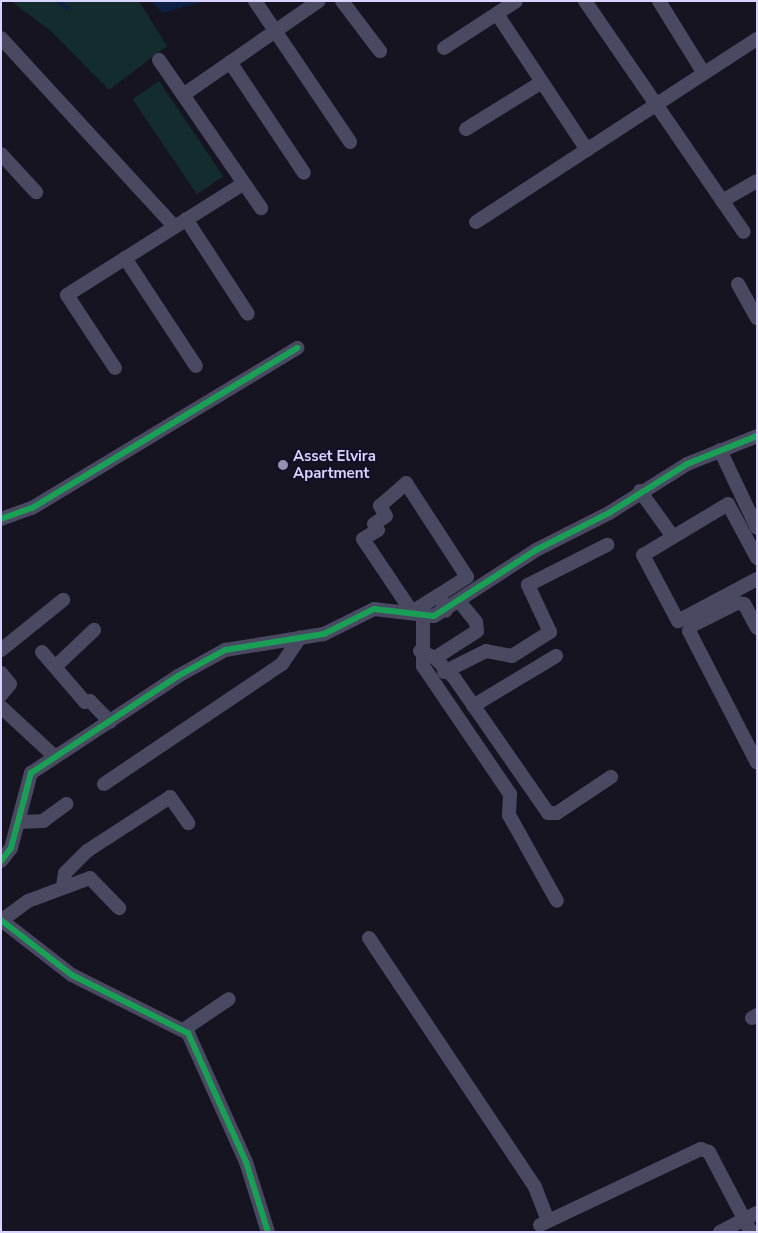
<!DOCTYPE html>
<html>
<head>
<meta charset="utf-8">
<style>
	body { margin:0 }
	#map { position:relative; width:758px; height:1233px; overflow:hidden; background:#161421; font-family:"Nunito Sans",sans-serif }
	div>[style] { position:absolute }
	.green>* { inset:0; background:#132c2d; transform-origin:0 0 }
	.water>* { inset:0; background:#0d2144 }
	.stream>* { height:4px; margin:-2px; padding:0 2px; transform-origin:2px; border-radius:2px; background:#0d2144 }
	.minor>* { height:14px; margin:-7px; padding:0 7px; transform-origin:7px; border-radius:7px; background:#4a4962 }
	.cycleway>* { height:6px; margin:-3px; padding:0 3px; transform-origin:3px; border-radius:3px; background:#1a9f57 }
	.dots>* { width:14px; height:14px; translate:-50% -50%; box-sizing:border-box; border:2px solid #130f26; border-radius:50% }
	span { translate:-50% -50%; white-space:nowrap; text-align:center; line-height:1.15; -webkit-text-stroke:4px #130f26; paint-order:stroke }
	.poi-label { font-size:15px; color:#d9d4ff; font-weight:700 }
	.left { translate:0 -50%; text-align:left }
	.frame { position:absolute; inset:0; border:2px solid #d9d4ff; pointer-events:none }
</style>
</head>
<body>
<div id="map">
	<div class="green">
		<i style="clip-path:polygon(11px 1px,139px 1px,167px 46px,109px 90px,52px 32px)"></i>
		<i style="left:159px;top:81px;width:115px;height:32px;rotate:56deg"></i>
	</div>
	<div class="water">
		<i style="clip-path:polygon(151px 1px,204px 1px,163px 13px)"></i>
	</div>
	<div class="stream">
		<i style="left:58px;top:1px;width:11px;rotate:38deg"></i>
	</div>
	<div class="minor">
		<i style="left:255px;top:1px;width:170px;rotate:56deg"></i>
		<i style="left:342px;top:1px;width:63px;rotate:52.8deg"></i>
		<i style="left:585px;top:1px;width:280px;rotate:55.5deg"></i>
		<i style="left:659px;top:1px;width:84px;rotate:58.2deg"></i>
		<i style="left:497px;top:14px;width:163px;rotate:56.5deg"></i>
		<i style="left:1px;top:38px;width:255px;rotate:47.4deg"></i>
		<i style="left:444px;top:48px;width:86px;rotate:-33.1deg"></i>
		<i style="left:159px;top:60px;width:180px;rotate:55.4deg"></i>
		<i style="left:230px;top:62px;width:133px;rotate:56.3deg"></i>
		<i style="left:183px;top:95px;width:165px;rotate:-34.7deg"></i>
		<i style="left:466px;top:129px;width:89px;rotate:-31.7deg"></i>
		<i style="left:1px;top:154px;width:52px;rotate:47.4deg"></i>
		<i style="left:722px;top:201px;width:40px;rotate:-29.7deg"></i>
		<i style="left:186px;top:219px;width:113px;rotate:56.9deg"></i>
		<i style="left:476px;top:222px;width:335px;rotate:-33.1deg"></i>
		<i style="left:125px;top:258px;width:129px;rotate:56.7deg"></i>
		<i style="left:738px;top:284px;width:39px;rotate:61deg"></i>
		<i style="left:115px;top:368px;width:87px;rotate:-123.3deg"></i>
		<i style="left:67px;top:295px;width:209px;rotate:-32.3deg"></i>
		<i style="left:720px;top:450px;width:86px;rotate:64.6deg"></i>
		<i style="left:640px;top:491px;width:53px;rotate:54.2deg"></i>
		<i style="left:1px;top:519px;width:33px;rotate:-20deg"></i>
		<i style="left:32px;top:508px;width:310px;rotate:-31.1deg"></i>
		<i style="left:757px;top:558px;width:61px;rotate:-118.2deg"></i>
		<i style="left:728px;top:504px;width:99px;rotate:149deg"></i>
		<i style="left:643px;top:555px;width:75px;rotate:62.1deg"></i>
		<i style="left:678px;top:621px;width:89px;rotate:-28deg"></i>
		<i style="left:439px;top:595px;width:32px;rotate:148deg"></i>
		<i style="left:412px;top:612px;width:88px;rotate:-123.9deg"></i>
		<i style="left:363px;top:539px;width:17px;rotate:-31deg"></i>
		<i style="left:378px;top:530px;width:7px;rotate:-124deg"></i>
		<i style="left:374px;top:524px;width:14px;rotate:-34deg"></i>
		<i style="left:386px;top:516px;width:12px;rotate:-121deg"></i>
		<i style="left:380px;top:506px;width:35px;rotate:-41deg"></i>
		<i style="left:406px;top:483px;width:112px;rotate:57deg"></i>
		<i style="left:467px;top:577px;width:33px;rotate:147deg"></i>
		<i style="left:439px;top:595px;width:17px;rotate:66deg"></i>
		<i style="left:423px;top:618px;width:48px;rotate:90deg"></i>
		<i style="left:423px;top:666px;width:155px;rotate:55.8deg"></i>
		<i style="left:510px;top:794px;width:21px;rotate:93deg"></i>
		<i style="left:509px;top:815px;width:98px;rotate:60.8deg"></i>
		<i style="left:757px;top:628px;width:27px;rotate:-118deg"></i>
		<i style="left:744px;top:604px;width:7px;rotate:-172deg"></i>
		<i style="left:737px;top:603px;width:49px;rotate:153.4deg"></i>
		<i style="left:693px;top:625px;width:7px;rotate:124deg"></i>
		<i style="left:689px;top:631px;width:148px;rotate:62.7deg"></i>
		<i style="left:1px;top:650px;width:80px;rotate:-38.9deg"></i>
		<i style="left:420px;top:651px;width:17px;rotate:25deg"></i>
		<i style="left:435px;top:658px;width:29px;rotate:46deg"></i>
		<i style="left:455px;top:679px;width:163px;rotate:55.2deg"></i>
		<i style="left:548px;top:813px;width:9px"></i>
		<i style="left:557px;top:813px;width:65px;rotate:-33.7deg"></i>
		<i style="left:42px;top:652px;width:66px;rotate:49.3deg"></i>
		<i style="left:85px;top:702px;width:5px;rotate:-11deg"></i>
		<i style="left:90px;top:701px;width:29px;rotate:46deg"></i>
		<i style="left:435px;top:658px;width:50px;rotate:-32.7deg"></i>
		<i style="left:477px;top:631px;width:9px;rotate:-96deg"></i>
		<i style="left:476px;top:622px;width:26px;rotate:-129deg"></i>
		<i style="left:55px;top:667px;width:54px;rotate:-43.5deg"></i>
		<i style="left:444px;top:672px;width:47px;rotate:-26.6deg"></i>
		<i style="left:486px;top:651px;width:26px;rotate:11deg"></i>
		<i style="left:512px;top:656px;width:45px;rotate:-32.3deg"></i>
		<i style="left:550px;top:632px;width:52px;rotate:-115.1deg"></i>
		<i style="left:528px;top:585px;width:89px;rotate:-26.9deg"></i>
		<i style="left:1px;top:673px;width:14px;rotate:51deg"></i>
		<i style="left:10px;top:684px;width:14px;rotate:129deg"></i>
		<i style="left:473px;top:706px;width:97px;rotate:-31.1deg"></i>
		<i style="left:1px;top:707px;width:71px;rotate:42.7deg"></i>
		<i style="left:104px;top:784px;width:215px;rotate:-34deg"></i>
		<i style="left:282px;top:664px;width:32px;rotate:-56deg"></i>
		<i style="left:18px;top:822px;width:25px;rotate:-2deg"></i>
		<i style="left:43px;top:821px;width:29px;rotate:-36deg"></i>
		<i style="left:1px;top:861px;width:16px;rotate:-52deg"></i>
		<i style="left:11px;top:848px;width:78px;rotate:-75.1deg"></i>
		<i style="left:31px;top:773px;width:176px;rotate:-33.4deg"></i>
		<i style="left:178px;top:676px;width:54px;rotate:-29deg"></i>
		<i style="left:225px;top:650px;width:100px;rotate:-9.2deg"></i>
		<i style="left:324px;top:634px;width:56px;rotate:-26.6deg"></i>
		<i style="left:374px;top:609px;width:60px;rotate:6.7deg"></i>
		<i style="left:434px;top:616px;width:121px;rotate:-32.9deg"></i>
		<i style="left:536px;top:550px;width:82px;rotate:-26.9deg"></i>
		<i style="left:609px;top:513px;width:92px;rotate:-32.1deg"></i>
		<i style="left:687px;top:464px;width:75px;rotate:-21.8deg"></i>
		<i style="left:63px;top:886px;width:13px;rotate:-81deg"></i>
		<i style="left:65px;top:873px;width:31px;rotate:-45deg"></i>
		<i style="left:87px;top:851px;width:99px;rotate:-33deg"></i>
		<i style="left:170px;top:797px;width:32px;rotate:55deg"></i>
		<i style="left:1px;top:920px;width:90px;rotate:37.8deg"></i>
		<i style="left:72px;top:975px;width:130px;rotate:26.6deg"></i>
		<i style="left:188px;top:1033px;width:141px;rotate:65.8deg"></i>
		<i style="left:246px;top:1162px;width:73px;rotate:72.6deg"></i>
		<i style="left:2px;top:920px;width:32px;rotate:-36deg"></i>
		<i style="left:28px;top:901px;width:66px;rotate:-20.4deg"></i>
		<i style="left:90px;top:878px;width:42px;rotate:46deg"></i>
		<i style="left:369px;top:938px;width:299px;rotate:56.3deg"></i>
		<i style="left:535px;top:1187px;width:36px;rotate:69deg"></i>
		<i style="left:752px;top:1018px;width:6px;rotate:-31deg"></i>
		<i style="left:183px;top:1030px;width:55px;rotate:-34deg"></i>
		<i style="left:540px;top:1225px;width:178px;rotate:-25.3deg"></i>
		<i style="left:701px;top:1149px;width:9px;rotate:21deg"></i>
		<i style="left:709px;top:1152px;width:90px;rotate:62.3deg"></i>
		<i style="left:720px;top:1232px;width:42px;rotate:-27.2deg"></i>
	</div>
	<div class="cycleway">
		<i style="left:1px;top:519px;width:33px;rotate:-20deg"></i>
		<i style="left:32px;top:508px;width:310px;rotate:-31.1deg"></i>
		<i style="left:1px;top:861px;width:16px;rotate:-52deg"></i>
		<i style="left:11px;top:848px;width:78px;rotate:-75.1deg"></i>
		<i style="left:31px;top:773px;width:176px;rotate:-33.4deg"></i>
		<i style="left:178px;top:676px;width:54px;rotate:-29deg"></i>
		<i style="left:225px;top:650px;width:100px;rotate:-9.2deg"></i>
		<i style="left:324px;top:634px;width:56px;rotate:-26.6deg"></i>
		<i style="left:374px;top:609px;width:60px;rotate:6.7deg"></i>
		<i style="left:434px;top:616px;width:121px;rotate:-32.9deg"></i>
		<i style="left:536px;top:550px;width:82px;rotate:-26.9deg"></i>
		<i style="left:609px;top:513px;width:92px;rotate:-32.1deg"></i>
		<i style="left:687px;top:464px;width:75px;rotate:-21.8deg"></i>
		<i style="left:1px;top:920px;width:90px;rotate:37.8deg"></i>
		<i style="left:72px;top:975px;width:130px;rotate:26.6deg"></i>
		<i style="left:188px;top:1033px;width:141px;rotate:65.8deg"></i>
		<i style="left:246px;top:1162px;width:73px;rotate:72.6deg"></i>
	</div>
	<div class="dots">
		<i style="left:283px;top:465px;background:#9591b1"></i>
	</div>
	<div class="poi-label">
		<span class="left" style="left:293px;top:465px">Asset Elvira<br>Apartment</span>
	</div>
	<div class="frame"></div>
</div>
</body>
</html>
